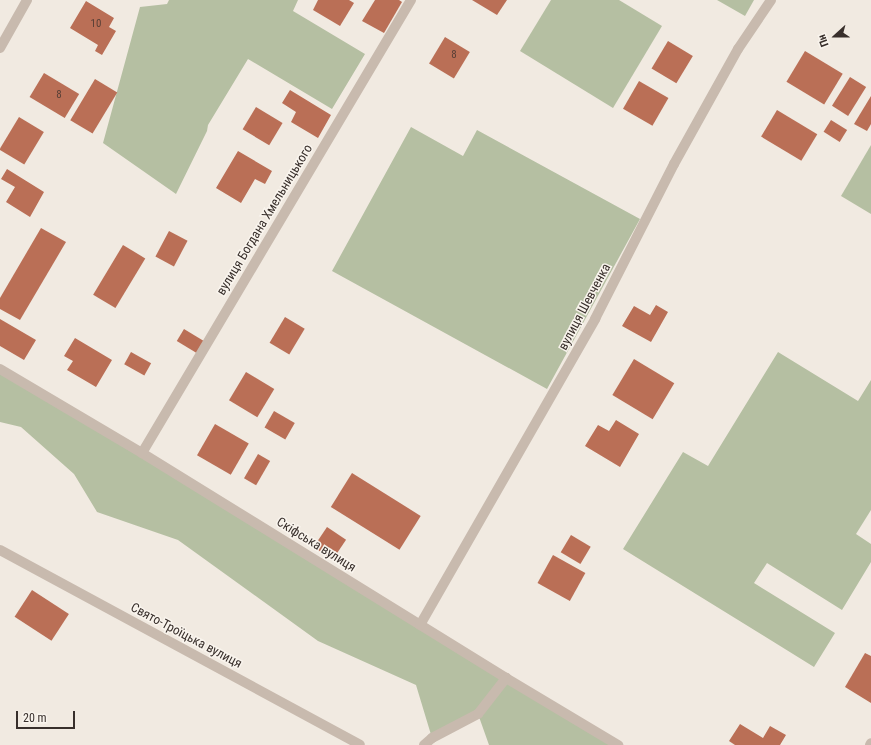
<!DOCTYPE html>
<html>
<head>
<meta charset="utf-8">
<style>
	body { margin:0 }
	#map { position:relative; width:871px; height:745px; overflow:hidden; background:#f1eae1; font-family:"Roboto Condensed",sans-serif }
	div>[style] { position:absolute }
	.green>* { inset:0; background:#b5bfa2 }
	.building>* { inset:0; background:#ba6f56; transform-origin:0 0 }
	.street>* { height:10px; margin:-5px; padding:0 5px; transform-origin:5px; border-radius:5px; background:#c8baae }
	span { translate:-50% -50%; white-space:nowrap; text-align:center; line-height:1.15; -webkit-text-stroke:3px #f9f4ed; paint-order:stroke }
	.number-label { font-size:11px; color:#583f36 }
	.number-label span { -webkit-text-stroke-width:0 }
	.street-label { font-size:13px; color:#382f2b }
	.north { position:absolute; left:815px; top:16px; width:40px; height:40px; -webkit-text-stroke:3px #f9f4ed; paint-order:stroke; rotate:249deg; font-size:11px; font-weight:700; line-height:16px; text-align:center; color:#382f2b }
	.north::after { content:''; display:block; margin:auto; width:14px; height:18px; background:#382f2b; clip-path:polygon(50% 0,100% 100%,50% 72%,0 100%) }
	.scale { position:absolute; left:16px; top:711px; width:59px; height:18px; box-sizing:border-box; border:2px solid #382f2b; border-top:0; padding-left:5px; font-size:12px; line-height:14px; white-space:nowrap; color:#382f2b; -webkit-text-stroke:3px #f9f4ed; paint-order:stroke }
</style>
</head>
<body>
<div id="map">
	<div class="green">
		<i style="clip-path:polygon(169px 0,298px 0,293px 11px,365px 54px,332px 109px,248px 59px,208px 125px,207px 131px,176px 194px,103px 143px,140px 7px,167px 4px)"></i>
		<i style="clip-path:polygon(551px 0,619px 0,662px 26px,613px 108px,520px 51px)"></i>
		<i style="clip-path:polygon(717px 0,754px 0,745px 16px)"></i>
		<i style="clip-path:polygon(411px 127px,463px 156px,477px 130px,640px 219px,547px 389px,332px 271px)"></i>
		<i style="clip-path:polygon(871px 145px,871px 214px,841px 196px)"></i>
		<i style="clip-path:polygon(778px 352px,858px 401px,871px 380px,871px 510px,856px 534px,871px 544px,871px 562px,842px 610px,767px 563px,754px 583px,835px 633px,814px 667px,623px 549px,683px 452px,708px 466px)"></i>
		<i style="clip-path:polygon(0 369px,615px 745px,489px 745px,478px 714px,432px 738px,416px 685px,318px 641px,178px 540px,97px 512px,74px 474px,21px 427px,0 422px)"></i>
	</div>
	<div class="building">
		<i style="clip-path:polygon(318px 0,349px 0,354px 3px,340px 26px,313px 10px)"></i>
		<i style="clip-path:polygon(375px 0,399px 0,402px 2px,384px 33px,362px 21px)"></i>
		<i style="clip-path:polygon(472px 0,507px 0,497px 15px)"></i>
		<i style="clip-path:polygon(86px 1px,114px 18px,109px 27px,116px 31px,102px 55px,95px 51px,98px 45px,70px 28px)"></i>
		<i style="left:445px;top:37px;width:29px;height:31px;rotate:31deg"></i>
		<i style="left:668px;top:41px;width:29px;height:32px;rotate:31deg"></i>
		<i style="left:805px;top:51px;width:44px;height:36px;rotate:31deg"></i>
		<i style="left:44px;top:73px;width:41px;height:28px;rotate:31deg"></i>
		<i style="left:850px;top:77px;width:19px;height:34px;rotate:32deg"></i>
		<i style="left:95px;top:79px;width:26px;height:48px;rotate:31deg"></i>
		<i style="left:639px;top:81px;width:34px;height:32px;rotate:30deg"></i>
		<i style="clip-path:polygon(290px 90px,331px 115px,318px 138px,291px 122px,296px 112px,282px 103px)"></i>
		<i style="clip-path:polygon(871px 96px,871px 124px,867px 131px,854px 124px)"></i>
		<i style="left:256px;top:107px;width:31px;height:26px;rotate:31deg"></i>
		<i style="left:777px;top:110px;width:47px;height:31px;rotate:31deg"></i>
		<i style="left:19px;top:117px;width:29px;height:38px;rotate:31deg"></i>
		<i style="left:831px;top:120px;width:19px;height:14px;rotate:32deg"></i>
		<i style="clip-path:polygon(238px 151px,272px 171px,265px 184px,255px 179px,241px 203px,216px 188px)"></i>
		<i style="clip-path:polygon(7px 169px,44px 192px,30px 217px,6px 202px,15px 187px,1px 179px)"></i>
		<i style="clip-path:polygon(41px 228px,66px 242px,20px 320px,0 309px,0 298px)"></i>
		<i style="left:169px;top:231px;width:21px;height:29px;rotate:28deg"></i>
		<i style="left:123px;top:245px;width:26px;height:58px;rotate:31deg"></i>
		<i style="clip-path:polygon(656px 305px,668px 312px,651px 342px,622px 326px,634px 306px,650px 315px)"></i>
		<i style="left:285px;top:317px;width:23px;height:30px;rotate:31deg"></i>
		<i style="clip-path:polygon(0 319px,36px 340px,24px 360px,0 346px)"></i>
		<i style="left:184px;top:329px;width:26px;height:14px;rotate:31deg"></i>
		<i style="clip-path:polygon(75px 338px,112px 360px,96px 387px,67px 370px,73px 361px,64px 356px)"></i>
		<i style="left:131px;top:352px;width:23px;height:14px;rotate:29deg"></i>
		<i style="left:634px;top:359px;width:47px;height:42px;rotate:31deg"></i>
		<i style="left:246px;top:372px;width:33px;height:33px;rotate:31deg"></i>
		<i style="left:274px;top:411px;width:24px;height:19px;rotate:30deg"></i>
		<i style="clip-path:polygon(616px 420px,639px 434px,620px 467px,585px 446px,598px 425px,609px 431px)"></i>
		<i style="left:215px;top:424px;width:39px;height:36px;rotate:30deg"></i>
		<i style="left:258px;top:454px;width:14px;height:28px;rotate:30deg"></i>
		<i style="left:352px;top:473px;width:81px;height:40px;rotate:32deg"></i>
		<i style="left:327px;top:527px;width:23px;height:24px;rotate:34deg"></i>
		<i style="left:571px;top:535px;width:23px;height:20px;rotate:31deg"></i>
		<i style="left:553px;top:555px;width:37px;height:32px;rotate:29deg"></i>
		<i style="left:32px;top:590px;width:44px;height:32px;rotate:33deg"></i>
		<i style="clip-path:polygon(865px 653px,871px 656px,871px 703px,845px 687px)"></i>
		<i style="clip-path:polygon(740px 724px,763px 738px,770px 726px,786px 735px,780px 745px,735px 745px,729px 741px)"></i>
	</div>
	<div class="street">
		<i style="left:0;top:48px;width:55px;rotate:-60.6deg"></i>
		<i style="left:0;top:369px;width:165px;rotate:30.6deg"></i>
		<i style="left:142px;top:453px;width:428px;rotate:31.7deg"></i>
		<i style="left:506px;top:678px;width:131px;rotate:30.9deg"></i>
		<i style="left:142px;top:453px;width:527px;rotate:-59.3deg"></i>
		<i style="left:0;top:550px;width:409px;rotate:28.4deg"></i>
		<i style="left:420px;top:625px;width:353px;rotate:-60.2deg"></i>
		<i style="left:595px;top:319px;width:174px;rotate:-63deg"></i>
		<i style="left:674px;top:164px;width:132px;rotate:-60.9deg"></i>
		<i style="left:738px;top:49px;width:59px;rotate:-56deg"></i>
		<i style="left:424px;top:745px;width:11px;rotate:-41deg"></i>
		<i style="left:432px;top:738px;width:52px;rotate:-27.6deg"></i>
		<i style="left:478px;top:714px;width:46px;rotate:-52.1deg"></i>
		<i style="left:870px;top:745px;width:2px;rotate:-63deg"></i>
	</div>
	<div class="number-label">
		<span style="left:96px;top:24px">10</span>
		<span style="left:454px;top:55px">8</span>
		<span style="left:59px;top:95px">8</span>
	</div>
	<div class="street-label">
		<span style="left:265px;top:220px;rotate:-59deg">вулиця Богдана Хмельницького</span>
		<span style="left:585px;top:307px;rotate:-62deg">вулиця Шевченка</span>
		<span style="left:316px;top:545px;rotate:32deg">Скіфська вулиця</span>
		<span style="left:186px;top:636px;rotate:28deg">Свято-Троїцька вулиця</span>
	</div>
	<div class="north">Пн</div>
	<div class="scale">20 m</div>
</div>
</body>
</html>
